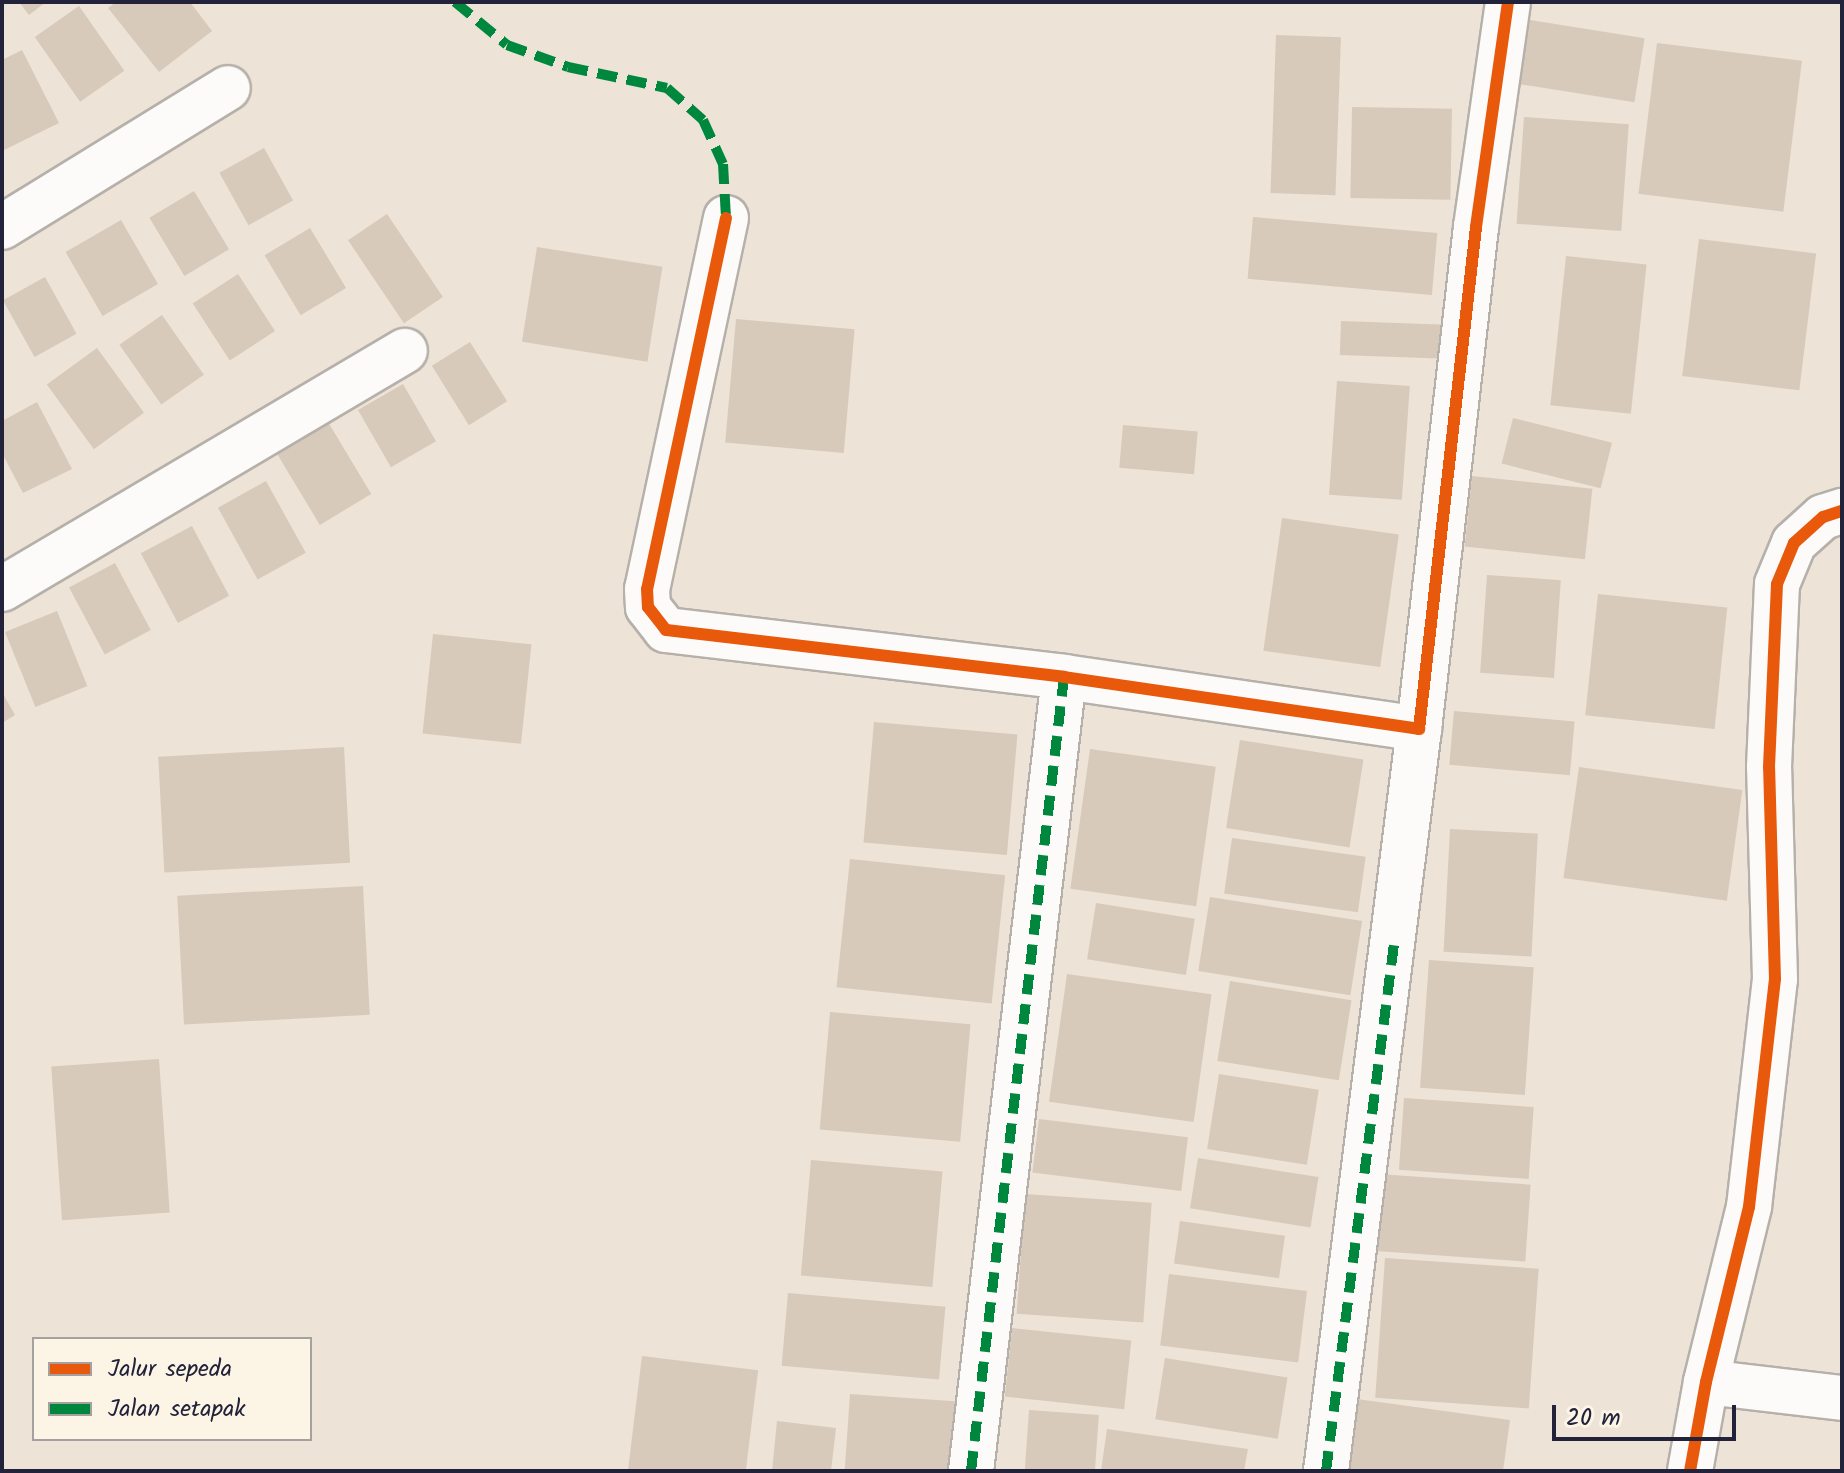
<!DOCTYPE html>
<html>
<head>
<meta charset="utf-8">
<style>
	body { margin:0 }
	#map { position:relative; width:1844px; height:1473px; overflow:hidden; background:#ede3d6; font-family:Kalam,sans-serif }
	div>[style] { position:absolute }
	.building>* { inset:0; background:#d8caba; transform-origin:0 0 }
	.roads { filter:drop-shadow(2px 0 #b6b0aa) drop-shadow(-2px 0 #b6b0aa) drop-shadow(0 2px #b6b0aa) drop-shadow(0 -2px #b6b0aa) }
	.minor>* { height:44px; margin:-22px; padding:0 22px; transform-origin:22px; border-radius:22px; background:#fcfbf9 }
	.quiet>* { height:10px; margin-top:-5px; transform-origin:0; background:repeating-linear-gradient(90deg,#00873e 0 20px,transparent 0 30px) }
	.cycleway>* { height:12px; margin:-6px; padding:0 6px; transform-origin:6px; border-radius:6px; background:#e8590c }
	span { translate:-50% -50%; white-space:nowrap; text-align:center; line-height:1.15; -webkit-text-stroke:8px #fcf5e5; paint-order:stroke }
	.frame { position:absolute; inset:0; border:4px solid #22223b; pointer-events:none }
	.legend { position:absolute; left:32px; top:1337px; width:280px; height:104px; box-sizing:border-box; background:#fcf5e5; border:2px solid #a5a1a1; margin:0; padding:10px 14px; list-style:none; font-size:24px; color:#22223b }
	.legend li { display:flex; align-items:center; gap:16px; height:40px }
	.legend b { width:40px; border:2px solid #a5a1a1 }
	.scale { position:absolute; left:1552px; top:1405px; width:184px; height:36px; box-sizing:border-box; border:4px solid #22223b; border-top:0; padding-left:10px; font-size:24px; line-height:28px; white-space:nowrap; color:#22223b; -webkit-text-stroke:6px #fcf5e5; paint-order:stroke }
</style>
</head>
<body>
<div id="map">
	<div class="building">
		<i style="clip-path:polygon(19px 2px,46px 2px,29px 15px)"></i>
		<i style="clip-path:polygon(116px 2px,190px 2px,212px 31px,159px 72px,108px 8px)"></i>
		<i style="left:79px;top:6px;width:79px;height:54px;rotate:55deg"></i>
		<i style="left:1530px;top:20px;width:116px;height:65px;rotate:9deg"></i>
		<i style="left:1276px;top:35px;width:65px;height:158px;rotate:2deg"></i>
		<i style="left:1657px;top:43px;width:146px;height:152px;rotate:7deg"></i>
		<i style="clip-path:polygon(22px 50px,59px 123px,2px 151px,2px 60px)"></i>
		<i style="left:1352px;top:107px;width:100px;height:91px;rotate:1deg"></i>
		<i style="left:1524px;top:117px;width:105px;height:107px;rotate:4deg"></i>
		<i style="left:264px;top:148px;width:60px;height:51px;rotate:61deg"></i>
		<i style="left:194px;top:191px;width:68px;height:52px;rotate:59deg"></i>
		<i style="left:387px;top:214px;width:100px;height:47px;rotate:56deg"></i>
		<i style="left:1253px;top:217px;width:185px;height:62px;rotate:5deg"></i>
		<i style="left:121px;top:220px;width:74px;height:64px;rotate:60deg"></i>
		<i style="left:310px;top:228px;width:70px;height:53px;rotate:59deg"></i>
		<i style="left:1699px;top:239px;width:118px;height:138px;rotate:7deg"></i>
		<i style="left:537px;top:247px;width:127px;height:96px;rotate:9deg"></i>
		<i style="left:1566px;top:256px;width:81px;height:150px;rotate:6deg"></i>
		<i style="left:238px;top:274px;width:68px;height:54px;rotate:57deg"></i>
		<i style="left:45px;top:277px;width:65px;height:48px;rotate:61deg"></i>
		<i style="left:162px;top:315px;width:73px;height:52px;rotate:55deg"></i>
		<i style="left:736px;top:319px;width:119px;height:124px;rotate:5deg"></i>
		<i style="left:1341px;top:321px;width:106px;height:34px;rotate:2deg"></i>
		<i style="left:470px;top:342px;width:70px;height:45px;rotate:58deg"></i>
		<i style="left:97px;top:348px;width:80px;height:62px;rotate:54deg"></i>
		<i style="left:1337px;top:381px;width:73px;height:114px;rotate:4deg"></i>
		<i style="left:403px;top:384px;width:66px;height:52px;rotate:60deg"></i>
		<i style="clip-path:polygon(37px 402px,72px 469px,23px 493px,2px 453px,2px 421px)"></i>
		<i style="left:1513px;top:418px;width:102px;height:47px;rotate:14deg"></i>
		<i style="left:328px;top:422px;width:84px;height:60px;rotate:59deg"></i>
		<i style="left:1123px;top:425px;width:75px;height:43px;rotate:5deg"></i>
		<i style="left:1472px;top:476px;width:121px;height:71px;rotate:6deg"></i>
		<i style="left:266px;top:481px;width:82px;height:55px;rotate:61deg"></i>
		<i style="left:1282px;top:518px;width:118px;height:134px;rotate:8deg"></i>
		<i style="left:192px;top:526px;width:79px;height:58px;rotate:62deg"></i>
		<i style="left:115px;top:563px;width:76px;height:52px;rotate:62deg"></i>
		<i style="left:1487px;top:575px;width:74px;height:98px;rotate:4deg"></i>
		<i style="left:1598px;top:594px;width:130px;height:122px;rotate:6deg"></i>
		<i style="left:57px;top:611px;width:81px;height:56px;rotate:68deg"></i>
		<i style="left:433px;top:634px;width:99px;height:100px;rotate:6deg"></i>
		<i style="clip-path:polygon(2px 692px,15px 715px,2px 723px)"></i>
		<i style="left:1454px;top:711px;width:121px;height:54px;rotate:5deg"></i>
		<i style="left:874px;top:722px;width:144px;height:121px;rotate:5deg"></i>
		<i style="left:1240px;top:740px;width:125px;height:89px;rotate:9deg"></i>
		<i style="left:344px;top:747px;width:116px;height:186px;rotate:87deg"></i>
		<i style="left:1090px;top:749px;width:127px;height:141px;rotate:8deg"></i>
		<i style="left:1579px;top:767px;width:165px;height:112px;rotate:8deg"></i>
		<i style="left:1450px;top:829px;width:88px;height:123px;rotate:3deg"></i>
		<i style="left:1232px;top:838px;width:135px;height:56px;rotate:8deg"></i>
		<i style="left:850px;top:859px;width:156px;height:129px;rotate:6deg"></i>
		<i style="left:363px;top:886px;width:129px;height:186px;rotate:87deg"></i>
		<i style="left:1210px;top:897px;width:154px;height:75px;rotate:9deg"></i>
		<i style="left:1096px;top:903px;width:100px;height:57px;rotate:9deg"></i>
		<i style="left:1429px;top:960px;width:105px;height:128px;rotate:4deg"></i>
		<i style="left:1067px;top:974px;width:146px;height:129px;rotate:8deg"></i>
		<i style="left:1230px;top:981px;width:123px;height:81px;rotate:9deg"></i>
		<i style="left:830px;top:1012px;width:141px;height:118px;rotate:5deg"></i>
		<i style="left:159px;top:1059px;width:154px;height:108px;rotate:86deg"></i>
		<i style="left:1219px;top:1074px;width:101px;height:76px;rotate:9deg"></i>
		<i style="left:1404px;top:1098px;width:130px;height:72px;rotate:4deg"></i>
		<i style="left:1039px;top:1119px;width:150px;height:54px;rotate:7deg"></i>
		<i style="left:1198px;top:1158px;width:122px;height:51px;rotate:9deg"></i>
		<i style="left:811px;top:1160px;width:132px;height:116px;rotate:5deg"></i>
		<i style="left:1378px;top:1174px;width:153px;height:77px;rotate:4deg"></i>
		<i style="left:1025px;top:1194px;width:127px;height:120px;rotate:4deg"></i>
		<i style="left:1180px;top:1221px;width:106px;height:43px;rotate:8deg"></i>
		<i style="left:1385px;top:1258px;width:154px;height:140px;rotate:4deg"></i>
		<i style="left:1169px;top:1274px;width:139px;height:72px;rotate:7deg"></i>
		<i style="left:788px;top:1293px;width:158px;height:73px;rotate:5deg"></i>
		<i style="left:1012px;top:1328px;width:120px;height:69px;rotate:6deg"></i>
		<i style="left:642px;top:1356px;width:117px;height:116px;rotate:7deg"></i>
		<i style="left:1165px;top:1358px;width:124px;height:62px;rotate:9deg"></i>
		<i style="left:850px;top:1394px;width:112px;height:77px;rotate:4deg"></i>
		<i style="clip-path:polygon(1357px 1399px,1510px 1420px,1503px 1471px,1347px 1469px)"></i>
		<i style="left:1029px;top:1410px;width:70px;height:61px;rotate:4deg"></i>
		<i style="clip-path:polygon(777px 1421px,836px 1428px,831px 1471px,772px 1471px)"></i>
		<i style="clip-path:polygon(1107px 1429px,1248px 1449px,1244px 1471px,1101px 1471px)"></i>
	</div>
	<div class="roads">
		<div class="minor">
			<i style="left:726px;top:218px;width:379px;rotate:102deg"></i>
			<i style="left:647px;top:589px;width:18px;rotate:87deg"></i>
			<i style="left:648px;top:607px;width:29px;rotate:52deg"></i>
			<i style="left:666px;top:630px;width:401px;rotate:6.7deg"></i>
			<i style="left:1064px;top:677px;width:359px;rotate:8.3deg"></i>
			<i style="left:1419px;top:729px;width:505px;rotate:-83.52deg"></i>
			<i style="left:1476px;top:227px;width:227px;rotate:-81.9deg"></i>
			<i style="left:2px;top:227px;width:265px;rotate:-31.6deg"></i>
			<i style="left:2px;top:589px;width:468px;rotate:-30.6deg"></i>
			<i style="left:1706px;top:1382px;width:137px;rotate:6.7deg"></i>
			<i style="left:971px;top:1471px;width:799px;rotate:-83.32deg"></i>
			<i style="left:1326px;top:1471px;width:748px;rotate:-82.86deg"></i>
			<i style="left:1690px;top:1471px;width:90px;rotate:-79.8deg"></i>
			<i style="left:1706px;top:1382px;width:180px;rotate:-76.2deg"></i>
			<i style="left:1749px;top:1207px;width:229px;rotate:-83.5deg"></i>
			<i style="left:1775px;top:979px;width:212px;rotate:-91.6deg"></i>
			<i style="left:1769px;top:767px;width:183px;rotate:-87.5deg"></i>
			<i style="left:1777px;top:584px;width:44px;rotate:-67.5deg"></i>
			<i style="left:1794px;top:543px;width:39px;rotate:-42deg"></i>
			<i style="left:1823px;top:517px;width:20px;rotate:-18deg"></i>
		</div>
	</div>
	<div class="quiet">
		<i style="left:455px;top:2px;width:67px;rotate:39.6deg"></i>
		<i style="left:507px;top:45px;width:65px;rotate:19.8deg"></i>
		<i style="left:568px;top:67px;width:101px;rotate:12deg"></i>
		<i style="left:667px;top:88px;width:48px;rotate:41.6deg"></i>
		<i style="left:703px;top:120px;width:48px;rotate:65.6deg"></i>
		<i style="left:723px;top:164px;width:54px;rotate:86.8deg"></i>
		<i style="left:971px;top:1471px;width:799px;rotate:-83.32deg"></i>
		<i style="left:1326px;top:1471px;width:539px;rotate:-82.65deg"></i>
	</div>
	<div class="cycleway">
		<i style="left:726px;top:218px;width:379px;rotate:102deg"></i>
		<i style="left:647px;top:589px;width:18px;rotate:87deg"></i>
		<i style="left:648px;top:607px;width:29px;rotate:52deg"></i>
		<i style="left:666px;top:630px;width:401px;rotate:6.7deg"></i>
		<i style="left:1064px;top:677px;width:359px;rotate:8.3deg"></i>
		<i style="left:1419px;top:729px;width:505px;rotate:-83.52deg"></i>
		<i style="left:1476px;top:227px;width:227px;rotate:-81.9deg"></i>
		<i style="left:1690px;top:1471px;width:90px;rotate:-79.8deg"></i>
		<i style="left:1706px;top:1382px;width:180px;rotate:-76.2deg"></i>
		<i style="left:1749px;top:1207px;width:229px;rotate:-83.5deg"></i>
		<i style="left:1775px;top:979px;width:212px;rotate:-91.6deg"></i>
		<i style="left:1769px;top:767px;width:183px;rotate:-87.5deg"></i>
		<i style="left:1777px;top:584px;width:44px;rotate:-67.5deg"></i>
		<i style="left:1794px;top:543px;width:39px;rotate:-42deg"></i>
		<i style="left:1823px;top:517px;width:20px;rotate:-18deg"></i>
	</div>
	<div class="frame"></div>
	<ul class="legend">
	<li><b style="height:10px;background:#e8590c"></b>Jalur sepeda</li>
	<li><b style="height:10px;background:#00873e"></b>Jalan setapak</li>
	</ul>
	<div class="scale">20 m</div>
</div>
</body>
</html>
